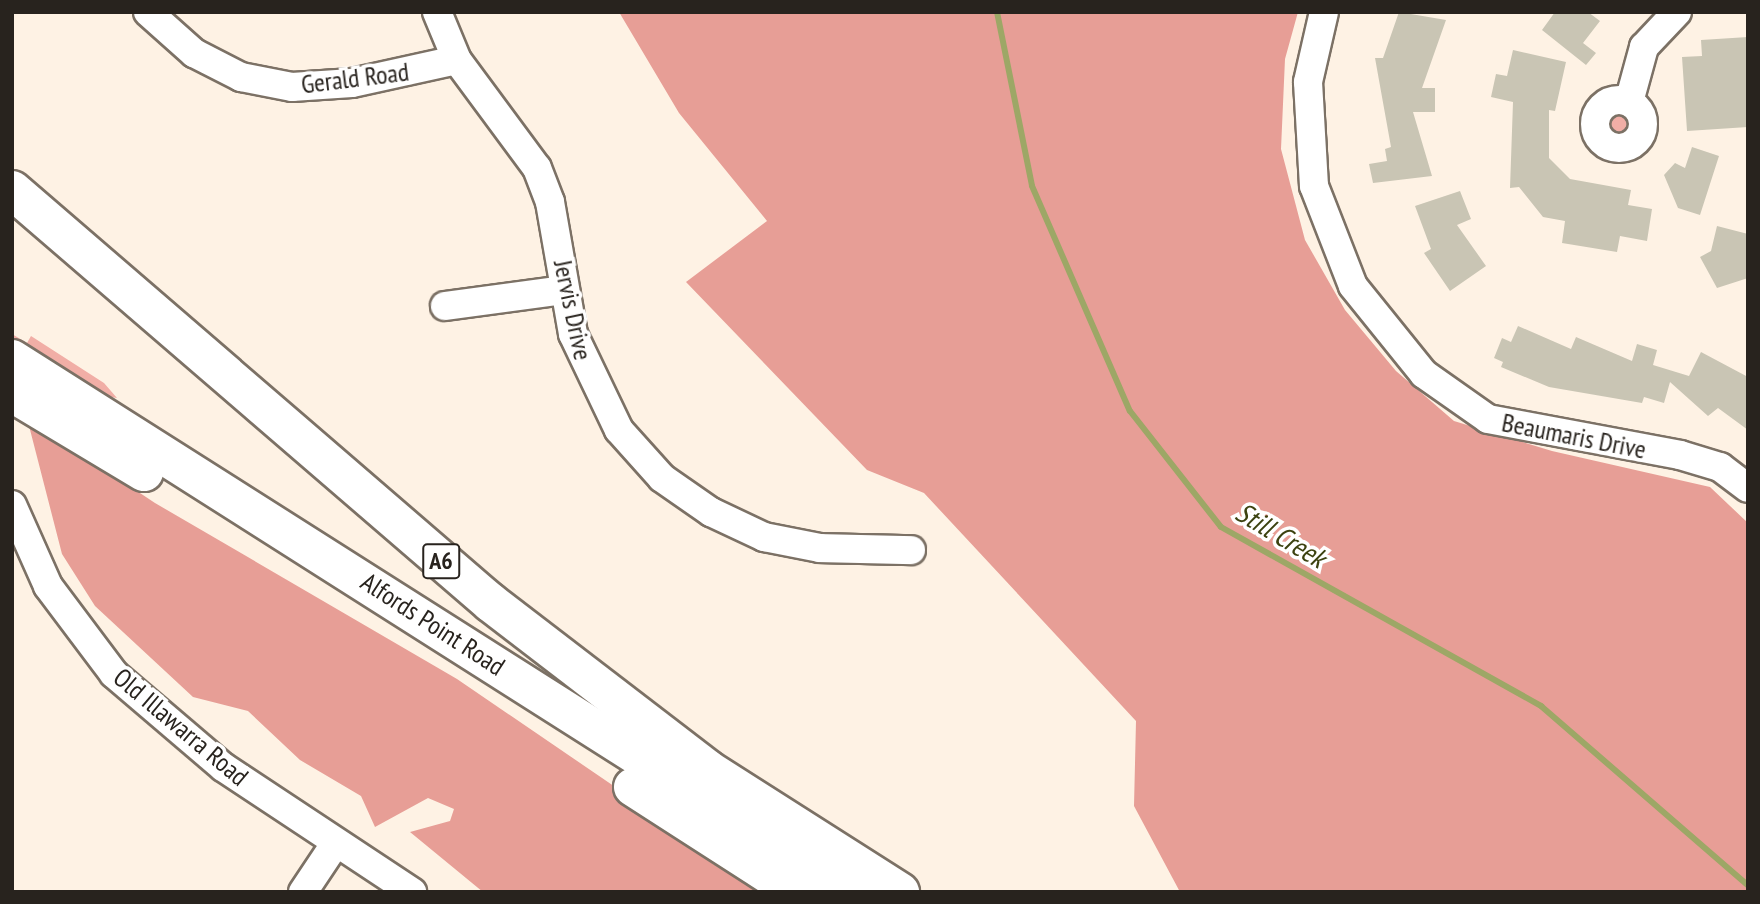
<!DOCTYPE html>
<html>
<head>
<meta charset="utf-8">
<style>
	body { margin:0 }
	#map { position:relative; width:1760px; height:904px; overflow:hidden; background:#fef2e4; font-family:"PT Sans Narrow",sans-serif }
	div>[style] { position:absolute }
	.green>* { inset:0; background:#f1aea6 }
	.round { border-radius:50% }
	.forest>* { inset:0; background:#e79e96 }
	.stream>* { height:6px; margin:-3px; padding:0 3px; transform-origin:3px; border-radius:3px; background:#9da766 }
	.building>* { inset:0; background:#c9c5b4 }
	.roads { filter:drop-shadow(2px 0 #7c7165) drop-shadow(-2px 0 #7c7165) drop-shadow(0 2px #7c7165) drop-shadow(0 -2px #7c7165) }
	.minor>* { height:28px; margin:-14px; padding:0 14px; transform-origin:14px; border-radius:14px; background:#fff }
	.minor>.ring { margin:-14px; padding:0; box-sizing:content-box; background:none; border:28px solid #fff; border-radius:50% }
	.highway>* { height:38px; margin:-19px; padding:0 19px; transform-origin:19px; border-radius:19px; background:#fff }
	span { translate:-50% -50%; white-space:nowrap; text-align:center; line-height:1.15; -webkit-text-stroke:7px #fff; paint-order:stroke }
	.shield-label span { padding:2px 5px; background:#fff; border:2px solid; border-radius:5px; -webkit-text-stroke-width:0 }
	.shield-label { font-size:24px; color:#28231e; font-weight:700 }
	.street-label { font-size:26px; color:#28231e }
	.water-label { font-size:28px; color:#3c4210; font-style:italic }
	.frame { position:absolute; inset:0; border:14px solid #28231e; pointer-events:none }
</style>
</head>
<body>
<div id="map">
	<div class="green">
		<i class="round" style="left:1606px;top:111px;width:26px;height:26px"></i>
		<i style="clip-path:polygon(12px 334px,27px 343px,31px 336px,104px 383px,117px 398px,93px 394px,12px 342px)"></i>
	</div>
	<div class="forest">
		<i style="clip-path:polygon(619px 12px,1298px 12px,1285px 59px,1281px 149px,1305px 240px,1345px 310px,1396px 371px,1454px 421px,1552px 451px,1710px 487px,1748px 523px,1748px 892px,1180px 892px,1134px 806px,1136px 721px,924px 493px,867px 470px,686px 282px,767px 221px,679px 113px)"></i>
		<i style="clip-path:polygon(27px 418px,155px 503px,457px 679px,646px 808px,713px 864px,763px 892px,483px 892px,410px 832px,450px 821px,454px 809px,428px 798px,375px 827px,361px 796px,300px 760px,248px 711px,193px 697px,95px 606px,62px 554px)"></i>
	</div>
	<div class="stream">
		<i style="left:997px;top:12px;width:177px;rotate:78.6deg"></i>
		<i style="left:1032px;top:186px;width:245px;rotate:66.5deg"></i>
		<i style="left:1130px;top:411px;width:147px;rotate:51.9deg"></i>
		<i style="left:1221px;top:527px;width:367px;rotate:29.2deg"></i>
		<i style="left:1541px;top:706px;width:274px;rotate:40.9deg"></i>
	</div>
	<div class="building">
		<i style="clip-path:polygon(1399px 12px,1446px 20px,1422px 88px,1435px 88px,1435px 112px,1413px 112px,1432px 176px,1373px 183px,1369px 164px,1387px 161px,1385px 149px,1391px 147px,1375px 58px,1383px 58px)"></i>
		<i style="clip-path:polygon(1555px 12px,1588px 12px,1600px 21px,1583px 43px,1596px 53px,1586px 65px,1542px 30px)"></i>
		<i style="clip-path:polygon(1748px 37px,1748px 127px,1687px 131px,1682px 57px,1702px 56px,1701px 40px)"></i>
		<i style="clip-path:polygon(1513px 50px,1566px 62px,1555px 111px,1549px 110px,1549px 158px,1570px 179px,1631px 190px,1628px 205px,1652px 209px,1647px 241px,1620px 236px,1617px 252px,1562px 243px,1565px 221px,1543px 217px,1519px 187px,1510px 188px,1513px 102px,1491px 97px,1496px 74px,1507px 76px)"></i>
		<i style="clip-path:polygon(1692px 147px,1719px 156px,1700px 215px,1678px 208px,1664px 175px,1675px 163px,1685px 168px)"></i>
		<i style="clip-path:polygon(1460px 191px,1471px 219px,1457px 225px,1486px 266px,1450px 291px,1424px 253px,1431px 249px,1415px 206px)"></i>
		<i style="clip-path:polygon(1717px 226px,1748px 234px,1748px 278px,1717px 288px,1700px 257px,1711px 251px)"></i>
		<i style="clip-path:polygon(1518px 326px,1571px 349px,1576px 337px,1632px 361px,1637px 344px,1657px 350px,1653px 365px,1689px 376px,1701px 352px,1748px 377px,1748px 430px,1718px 408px,1708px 416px,1670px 382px,1664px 403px,1644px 397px,1642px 403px,1549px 387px,1501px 367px,1503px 362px,1494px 358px,1502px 338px,1511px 342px)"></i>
	</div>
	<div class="roads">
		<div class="minor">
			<i style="left:148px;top:12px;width:62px;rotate:41.7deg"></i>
			<i style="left:194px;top:53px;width:53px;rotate:27.1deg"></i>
			<i style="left:241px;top:77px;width:52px;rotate:11.1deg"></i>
			<i style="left:292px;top:87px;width:60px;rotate:-3.8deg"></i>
			<i style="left:352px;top:83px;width:107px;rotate:-12.4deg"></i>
			<i style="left:437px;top:12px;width:52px;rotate:67.4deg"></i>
			<i style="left:457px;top:60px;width:134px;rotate:53.5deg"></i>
			<i style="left:537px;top:168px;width:36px;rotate:69deg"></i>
			<i style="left:550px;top:202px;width:134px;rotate:80.1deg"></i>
			<i style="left:573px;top:334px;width:106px;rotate:64.4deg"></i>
			<i style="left:619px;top:430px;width:64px;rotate:48.1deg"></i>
			<i style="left:662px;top:478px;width:60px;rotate:34.8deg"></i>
			<i style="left:711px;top:512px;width:59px;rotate:25.3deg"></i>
			<i style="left:764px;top:537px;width:57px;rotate:11.1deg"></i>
			<i style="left:820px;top:548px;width:91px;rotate:1.3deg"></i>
			<i style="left:1324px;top:12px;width:72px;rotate:102.9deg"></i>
			<i style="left:1308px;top:82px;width:104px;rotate:86.7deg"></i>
			<i style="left:1314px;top:186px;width:107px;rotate:68.7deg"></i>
			<i style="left:1353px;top:286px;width:113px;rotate:51.1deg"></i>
			<i style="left:1424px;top:374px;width:78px;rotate:35.1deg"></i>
			<i style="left:1488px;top:419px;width:195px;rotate:10.6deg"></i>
			<i style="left:1680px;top:455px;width:42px;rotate:16.7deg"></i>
			<i style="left:1720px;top:467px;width:35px;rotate:37deg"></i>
			<i class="ring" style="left:1595px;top:100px;width:20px;height:20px"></i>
			<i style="left:1629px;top:102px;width:57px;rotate:-74.7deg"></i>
			<i style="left:1644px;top:47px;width:48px;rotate:-46.7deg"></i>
			<i style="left:445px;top:306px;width:120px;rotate:-7.7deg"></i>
			<i style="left:12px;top:505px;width:89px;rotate:66deg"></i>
			<i style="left:48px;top:586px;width:110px;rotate:53.1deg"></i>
			<i style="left:114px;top:674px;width:143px;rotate:40.5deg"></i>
			<i style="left:223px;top:767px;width:227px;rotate:33.5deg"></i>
			<i style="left:303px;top:892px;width:58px;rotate:-56.3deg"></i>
		</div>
		<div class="highway">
			<i style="left:12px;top:190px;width:632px;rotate:40.77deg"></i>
			<i style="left:491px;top:603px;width:272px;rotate:37.5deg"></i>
			<i style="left:707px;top:769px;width:229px;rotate:32.5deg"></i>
			<i style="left:12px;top:359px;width:995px;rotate:32.4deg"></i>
			<i style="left:12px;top:393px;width:154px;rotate:30.9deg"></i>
			<i style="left:633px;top:787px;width:194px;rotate:32.8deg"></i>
		</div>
	</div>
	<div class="shield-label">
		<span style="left:441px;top:561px">A6</span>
	</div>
	<div class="street-label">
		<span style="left:355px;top:78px;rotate:-7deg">Gerald Road</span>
		<span style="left:573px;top:310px;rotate:78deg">Jervis Drive</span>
		<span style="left:1574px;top:436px;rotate:11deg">Beaumaris Drive</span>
		<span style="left:433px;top:624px;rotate:33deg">Alfords Point Road</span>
		<span style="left:181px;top:727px;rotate:40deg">Old Illawarra Road</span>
	</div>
	<div class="water-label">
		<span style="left:1281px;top:535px;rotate:31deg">Still Creek</span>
	</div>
	<div class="frame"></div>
</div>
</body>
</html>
